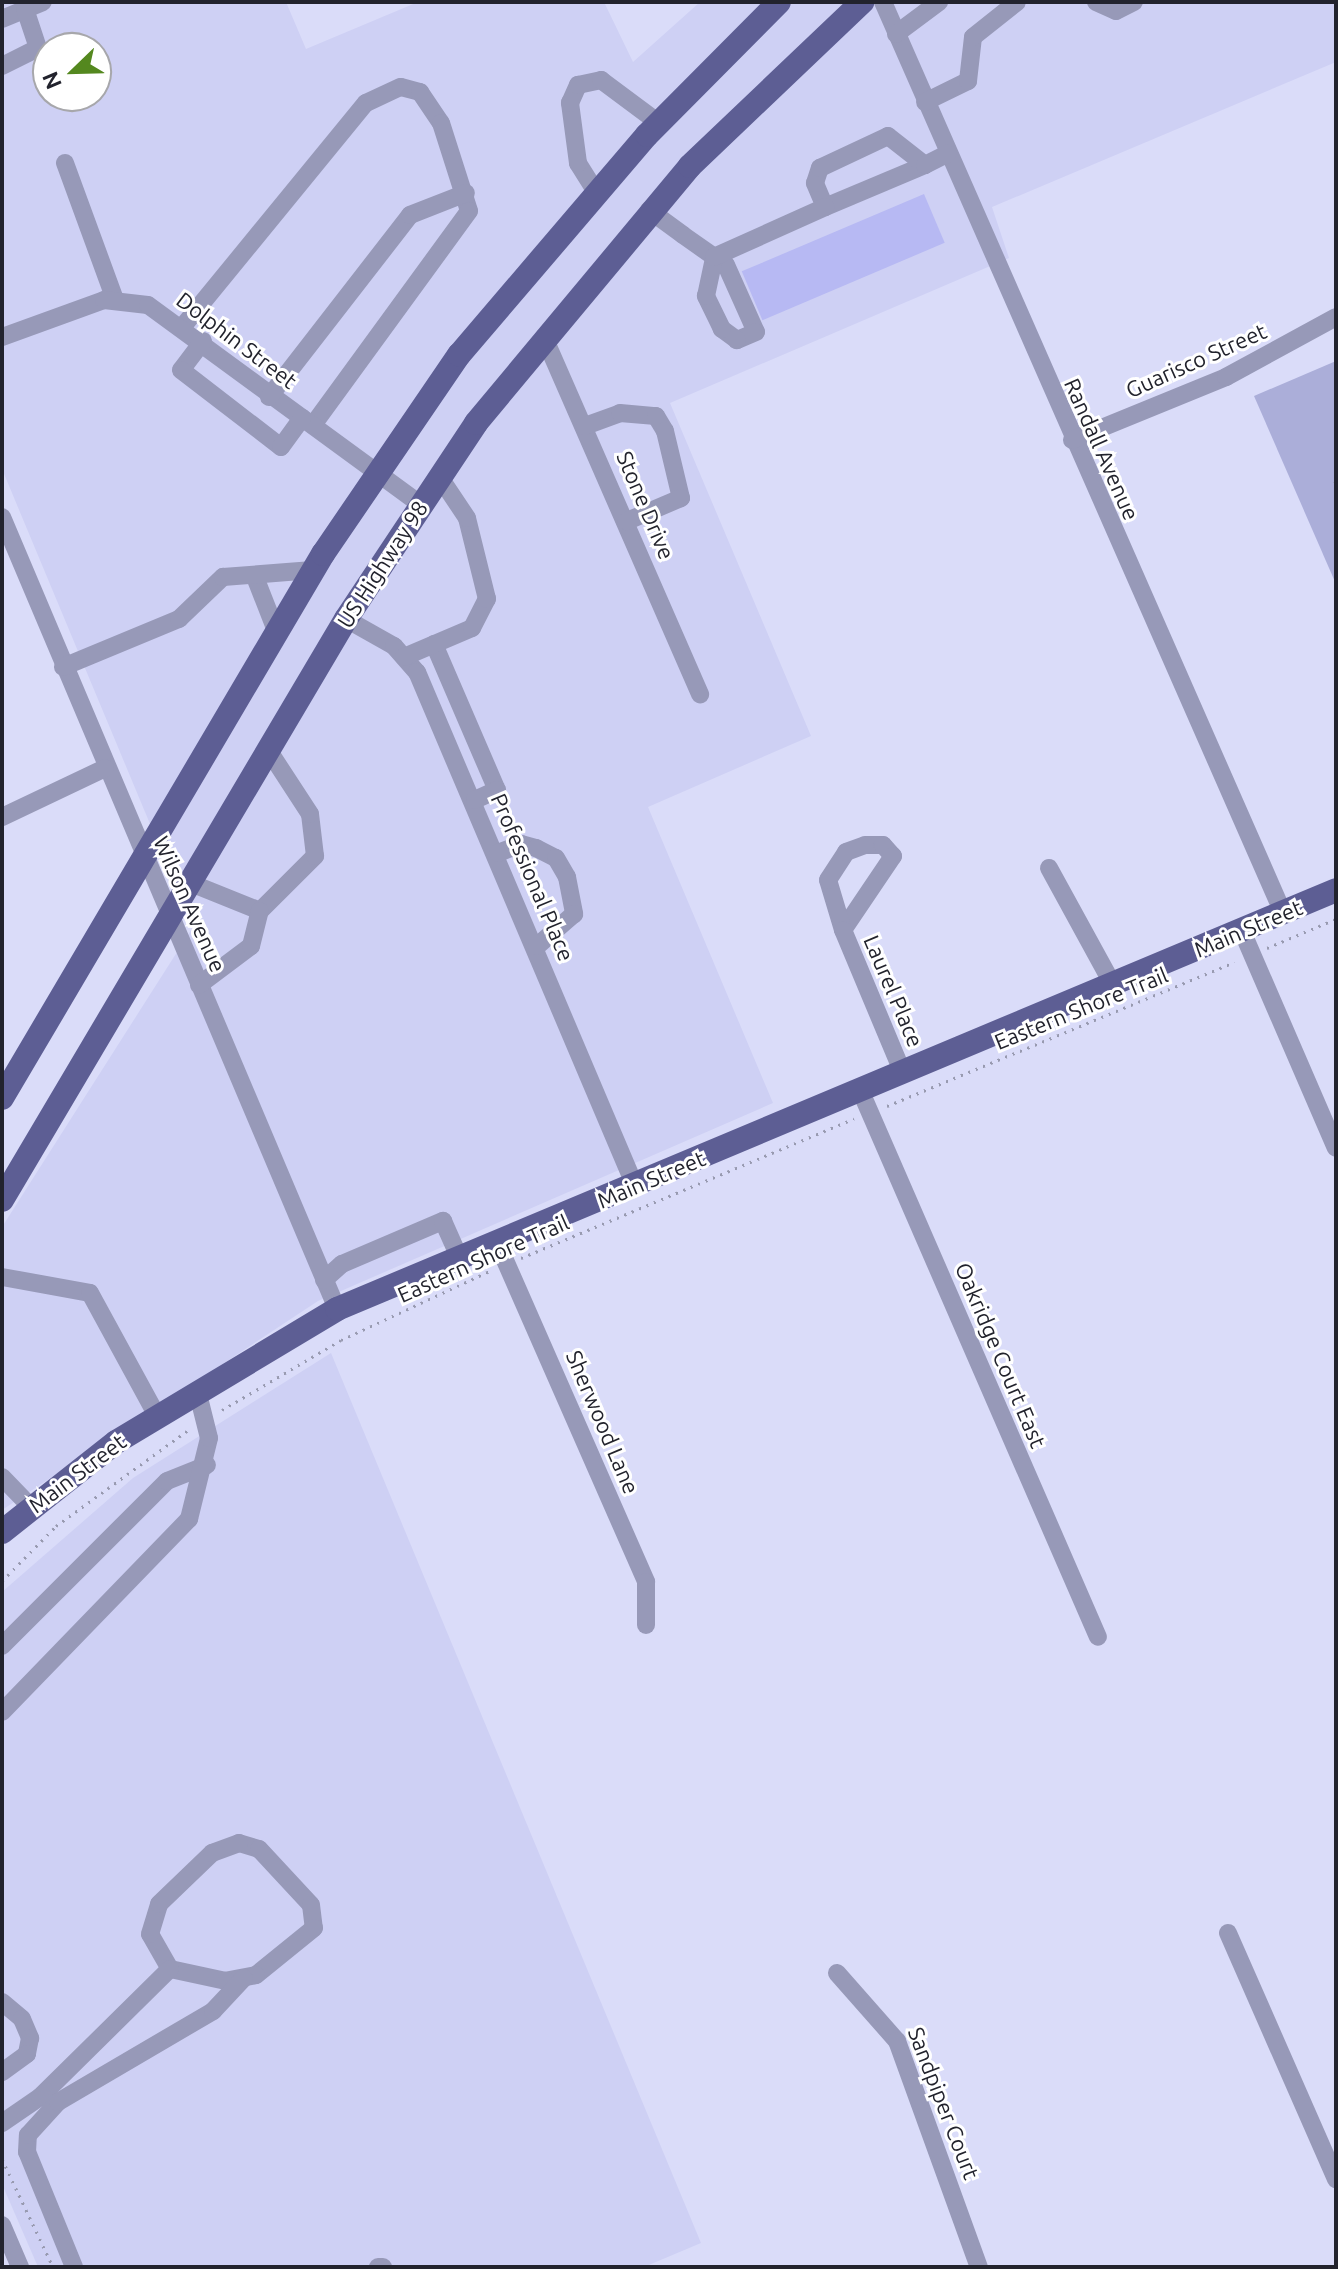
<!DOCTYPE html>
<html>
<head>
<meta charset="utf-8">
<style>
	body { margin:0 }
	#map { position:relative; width:1338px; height:2269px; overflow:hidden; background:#dadcf9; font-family:Ubuntu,sans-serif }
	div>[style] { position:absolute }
	.built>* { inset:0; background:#ced0f4 }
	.green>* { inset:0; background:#abaed9 }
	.building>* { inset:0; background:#b7b9f3; transform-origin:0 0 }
	.path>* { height:3px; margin-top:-1.5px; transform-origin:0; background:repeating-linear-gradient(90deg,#989ab0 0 2px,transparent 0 8px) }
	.minor>* { height:18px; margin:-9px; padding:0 9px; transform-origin:9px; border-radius:9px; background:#9799b8 }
	.major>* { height:24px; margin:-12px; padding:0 12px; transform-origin:12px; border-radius:12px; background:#5d5e94 }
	span { translate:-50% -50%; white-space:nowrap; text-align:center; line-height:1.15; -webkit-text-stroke:6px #fff; paint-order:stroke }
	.street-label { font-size:22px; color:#22232d }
	.frame { position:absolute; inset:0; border:4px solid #22232d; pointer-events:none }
	.north { position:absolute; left:32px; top:32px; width:80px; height:80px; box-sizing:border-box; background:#fff; border:2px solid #a7a7ab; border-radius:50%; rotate:247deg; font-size:22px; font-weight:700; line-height:32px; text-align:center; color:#22232d }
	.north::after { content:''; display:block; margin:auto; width:28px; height:36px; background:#54881f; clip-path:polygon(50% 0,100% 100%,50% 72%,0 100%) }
</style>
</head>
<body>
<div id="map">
	<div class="built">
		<i style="clip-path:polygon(evenodd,2px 2px,286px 2px,306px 49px,418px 2px,604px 2px,633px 62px,700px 2px,1336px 2px,1336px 62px,992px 207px,1009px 258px,670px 403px,811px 736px,648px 807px,773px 1103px,318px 1301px,2px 1510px,2px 1227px,193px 927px,2px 469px,2px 2px,48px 48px,96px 48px,96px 96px,48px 96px,48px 48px)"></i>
		<i style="clip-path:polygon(331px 1353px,701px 2243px,644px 2267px,38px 2267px,2px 2184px,2px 1592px,133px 1478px)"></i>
	</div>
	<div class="green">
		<i style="clip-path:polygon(1336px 361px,1336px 584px,1254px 396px)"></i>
	</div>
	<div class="building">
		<i style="left:924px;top:194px;width:53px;height:198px;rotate:67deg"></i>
	</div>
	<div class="path">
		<i style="left:1334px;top:483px;width:2px;rotate:-27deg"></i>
		<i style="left:1267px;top:948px;width:75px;rotate:-22.8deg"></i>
		<i style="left:887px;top:1106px;width:376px;rotate:-22.5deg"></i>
		<i style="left:521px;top:1258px;width:361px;rotate:-22.7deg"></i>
		<i style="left:222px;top:1410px;width:138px;rotate:-30.5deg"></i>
		<i style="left:341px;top:1340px;width:166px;rotate:-24.9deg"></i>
		<i style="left:2px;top:1581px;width:77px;rotate:-45.5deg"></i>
		<i style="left:56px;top:1526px;width:163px;rotate:-36deg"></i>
		<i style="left:2px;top:2159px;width:119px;rotate:64.7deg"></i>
	</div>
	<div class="minor">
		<i style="left:883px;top:2px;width:995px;rotate:66.29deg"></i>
		<i style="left:1096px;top:2px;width:22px;rotate:24deg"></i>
		<i style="left:1116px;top:11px;width:20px;rotate:-27deg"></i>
		<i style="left:2px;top:19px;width:44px;rotate:-22.5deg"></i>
		<i style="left:896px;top:34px;width:54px;rotate:-36.7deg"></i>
		<i style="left:2px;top:66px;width:40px;rotate:-26.6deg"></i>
		<i style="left:38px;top:48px;width:41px;rotate:-108.4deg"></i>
		<i style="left:925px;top:102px;width:48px;rotate:-26deg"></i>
		<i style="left:968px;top:81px;width:44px;rotate:-83.5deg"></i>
		<i style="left:973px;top:37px;width:56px;rotate:-38.5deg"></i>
		<i style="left:65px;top:163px;width:146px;rotate:69.9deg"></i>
		<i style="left:925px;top:165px;width:108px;rotate:157.2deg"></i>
		<i style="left:825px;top:207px;width:26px;rotate:-113deg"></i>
		<i style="left:815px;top:183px;width:16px;rotate:-72deg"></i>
		<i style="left:820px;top:168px;width:75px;rotate:-25.2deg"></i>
		<i style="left:888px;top:136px;width:47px;rotate:38.1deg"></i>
		<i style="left:925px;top:165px;width:25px;rotate:-27deg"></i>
		<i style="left:596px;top:192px;width:34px;rotate:-122deg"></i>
		<i style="left:578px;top:163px;width:61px;rotate:-97.6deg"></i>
		<i style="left:570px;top:103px;width:20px;rotate:-66deg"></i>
		<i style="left:578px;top:85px;width:24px;rotate:-12deg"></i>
		<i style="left:601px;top:80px;width:72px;rotate:36.6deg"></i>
		<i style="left:649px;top:210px;width:42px;rotate:36.3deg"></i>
		<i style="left:683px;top:235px;width:38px;rotate:35deg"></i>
		<i style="left:714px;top:257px;width:14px;rotate:34deg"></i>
		<i style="left:726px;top:265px;width:73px;rotate:65.9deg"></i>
		<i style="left:756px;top:332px;width:21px;rotate:157deg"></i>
		<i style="left:737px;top:340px;width:19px;rotate:-144deg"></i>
		<i style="left:722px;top:329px;width:37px;rotate:-116deg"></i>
		<i style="left:706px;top:296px;width:40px;rotate:-78deg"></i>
		<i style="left:714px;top:257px;width:122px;rotate:-24.2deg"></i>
		<i style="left:184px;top:325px;width:287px;rotate:-50.7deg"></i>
		<i style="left:366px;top:103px;width:38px;rotate:-25deg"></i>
		<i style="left:401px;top:87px;width:20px;rotate:15deg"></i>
		<i style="left:420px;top:92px;width:37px;rotate:56deg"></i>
		<i style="left:441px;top:123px;width:92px;rotate:72.3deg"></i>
		<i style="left:469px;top:211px;width:265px;rotate:126.1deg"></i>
		<i style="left:2px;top:337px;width:109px;rotate:-19.9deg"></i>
		<i style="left:104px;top:300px;width:44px;rotate:6.5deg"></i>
		<i style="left:148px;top:305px;width:337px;rotate:36.2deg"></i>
		<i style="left:544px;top:337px;width:390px;rotate:66.4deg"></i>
		<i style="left:203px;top:341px;width:36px;rotate:127deg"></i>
		<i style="left:181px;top:370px;width:126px;rotate:37.6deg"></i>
		<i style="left:281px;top:447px;width:36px;rotate:-54deg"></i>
		<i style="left:269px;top:397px;width:230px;rotate:-52.2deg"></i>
		<i style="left:410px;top:215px;width:60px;rotate:-21.4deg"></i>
		<i style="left:585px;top:426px;width:37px;rotate:-20deg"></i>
		<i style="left:620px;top:413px;width:36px;rotate:5deg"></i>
		<i style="left:656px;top:416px;width:17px;rotate:59deg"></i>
		<i style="left:665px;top:431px;width:69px;rotate:76.6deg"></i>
		<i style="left:681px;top:498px;width:59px;rotate:156.9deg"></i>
		<i style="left:1072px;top:440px;width:166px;rotate:-22.2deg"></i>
		<i style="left:1226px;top:377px;width:125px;rotate:-28.6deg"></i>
		<i style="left:2px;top:517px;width:860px;rotate:67.07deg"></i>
		<i style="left:255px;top:577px;width:60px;rotate:68.6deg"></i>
		<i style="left:346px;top:619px;width:55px;rotate:29.4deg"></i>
		<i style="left:394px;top:646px;width:35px;rotate:49deg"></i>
		<i style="left:417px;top:672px;width:558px;rotate:67.02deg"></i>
		<i style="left:434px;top:644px;width:159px;rotate:66.7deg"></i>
		<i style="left:497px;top:790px;width:24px;rotate:156deg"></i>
		<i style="left:404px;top:657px;width:74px;rotate:-23.1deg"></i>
		<i style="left:472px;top:628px;width:33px;rotate:-63deg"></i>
		<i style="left:487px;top:599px;width:83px;rotate:-103.9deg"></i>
		<i style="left:467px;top:518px;width:50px;rotate:-123.7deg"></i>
		<i style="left:63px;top:667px;width:126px;rotate:-22.5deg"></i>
		<i style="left:179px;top:619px;width:61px;rotate:-43.7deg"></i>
		<i style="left:223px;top:577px;width:90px;rotate:-4.4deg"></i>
		<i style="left:2px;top:817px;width:114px;rotate:-25.4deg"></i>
		<i style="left:865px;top:845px;width:18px"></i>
		<i style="left:883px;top:845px;width:15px;rotate:48deg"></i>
		<i style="left:893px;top:856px;width:89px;rotate:124deg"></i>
		<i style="left:843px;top:930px;width:52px;rotate:-106.7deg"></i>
		<i style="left:828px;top:880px;width:33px;rotate:-57deg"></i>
		<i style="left:846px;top:852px;width:20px;rotate:-20deg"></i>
		<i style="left:498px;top:853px;width:25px;rotate:-21deg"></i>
		<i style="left:521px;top:844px;width:16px;rotate:15deg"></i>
		<i style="left:536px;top:848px;width:22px;rotate:27deg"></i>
		<i style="left:556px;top:858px;width:22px;rotate:60deg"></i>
		<i style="left:567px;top:877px;width:38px;rotate:79deg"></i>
		<i style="left:574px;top:914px;width:49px;rotate:139.1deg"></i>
		<i style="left:1049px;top:868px;width:133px;rotate:61.3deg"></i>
		<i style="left:193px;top:884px;width:72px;rotate:21.9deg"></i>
		<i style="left:260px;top:911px;width:78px;rotate:-45deg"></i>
		<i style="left:315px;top:856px;width:42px;rotate:-96.8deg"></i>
		<i style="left:310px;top:814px;width:75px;rotate:-123.1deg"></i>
		<i style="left:843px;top:930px;width:153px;rotate:67.3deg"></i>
		<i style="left:1242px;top:931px;width:236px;rotate:66.6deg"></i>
		<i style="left:199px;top:985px;width:65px;rotate:-36.9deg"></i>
		<i style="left:251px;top:946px;width:36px;rotate:-76deg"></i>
		<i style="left:861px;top:1092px;width:594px;rotate:66.5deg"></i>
		<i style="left:497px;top:1242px;width:371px;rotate:66.3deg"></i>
		<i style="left:646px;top:1582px;width:43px;rotate:90deg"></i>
		<i style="left:2px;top:1277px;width:89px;rotate:10.3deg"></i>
		<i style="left:90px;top:1293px;width:140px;rotate:61.4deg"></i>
		<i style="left:324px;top:1280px;width:24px;rotate:-42deg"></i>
		<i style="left:342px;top:1264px;width:110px;rotate:-23.1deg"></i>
		<i style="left:443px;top:1221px;width:39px;rotate:66deg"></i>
		<i style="left:2px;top:1477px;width:40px;rotate:46deg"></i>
		<i style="left:2px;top:1646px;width:233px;rotate:-45deg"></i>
		<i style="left:167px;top:1481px;width:43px;rotate:-21.8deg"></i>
		<i style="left:2px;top:1712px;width:269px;rotate:-45.9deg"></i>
		<i style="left:189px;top:1519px;width:83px;rotate:-76.1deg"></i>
		<i style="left:209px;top:1438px;width:49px;rotate:-104deg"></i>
		<i style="left:239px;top:1843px;width:21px;rotate:17deg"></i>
		<i style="left:259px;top:1849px;width:76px;rotate:47.1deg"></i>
		<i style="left:311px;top:1905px;width:23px;rotate:83deg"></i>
		<i style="left:314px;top:1928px;width:75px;rotate:141deg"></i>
		<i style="left:256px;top:1975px;width:31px;rotate:169deg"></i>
		<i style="left:226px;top:1981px;width:57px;rotate:-167.9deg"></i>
		<i style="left:170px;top:1969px;width:40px;rotate:-119.7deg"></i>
		<i style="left:150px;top:1934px;width:31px;rotate:-73deg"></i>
		<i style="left:159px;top:1904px;width:74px;rotate:-43.9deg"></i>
		<i style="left:212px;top:1853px;width:29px;rotate:-20deg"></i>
		<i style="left:1228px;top:1933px;width:269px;rotate:66.3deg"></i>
		<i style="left:837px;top:1973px;width:91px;rotate:48.6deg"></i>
		<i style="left:897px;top:2041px;width:240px;rotate:70.1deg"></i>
		<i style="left:2px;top:2002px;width:26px;rotate:40deg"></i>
		<i style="left:22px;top:2019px;width:21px;rotate:67deg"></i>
		<i style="left:30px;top:2038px;width:16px;rotate:101deg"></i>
		<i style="left:27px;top:2054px;width:31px;rotate:144deg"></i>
		<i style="left:2px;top:2123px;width:46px;rotate:-34.4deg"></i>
		<i style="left:40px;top:2097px;width:182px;rotate:-44.6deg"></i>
		<i style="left:2px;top:2225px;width:46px;rotate:66.8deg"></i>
		<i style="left:74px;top:2267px;width:124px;rotate:-112.2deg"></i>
		<i style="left:27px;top:2152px;width:17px;rotate:-87deg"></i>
		<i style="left:28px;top:2135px;width:45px;rotate:-47.7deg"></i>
		<i style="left:58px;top:2102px;width:180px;rotate:-30.4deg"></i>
		<i style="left:213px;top:2011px;width:45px;rotate:-46.8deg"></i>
		<i style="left:378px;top:2267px;width:5px"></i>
	</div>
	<div class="major">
		<i style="left:2px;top:1098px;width:632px;rotate:-59.46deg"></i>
		<i style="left:323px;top:554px;width:241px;rotate:-55.7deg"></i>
		<i style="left:459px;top:355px;width:289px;rotate:-49.5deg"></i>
		<i style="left:647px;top:135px;width:187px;rotate:-45.2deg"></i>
		<i style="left:2px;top:1200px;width:675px;rotate:-59.37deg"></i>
		<i style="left:346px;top:619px;width:235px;rotate:-56.4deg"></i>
		<i style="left:476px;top:423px;width:334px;rotate:-50.2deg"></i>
		<i style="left:690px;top:166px;width:238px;rotate:-43.6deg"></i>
		<i style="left:2px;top:1532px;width:145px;rotate:-38.3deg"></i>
		<i style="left:116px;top:1442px;width:258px;rotate:-31deg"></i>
		<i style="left:337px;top:1309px;width:1083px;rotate:-22.75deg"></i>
	</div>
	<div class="street-label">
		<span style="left:237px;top:340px;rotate:37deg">Dolphin Street</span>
		<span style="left:1196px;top:360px;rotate:-24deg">Guarisco Street</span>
		<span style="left:1102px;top:449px;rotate:66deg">Randall Avenue</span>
		<span style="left:646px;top:505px;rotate:67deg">Stone Drive</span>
		<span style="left:382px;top:564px;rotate:-57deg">US Highway 98</span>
		<span style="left:533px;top:877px;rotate:67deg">Professional Place</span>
		<span style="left:190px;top:904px;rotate:66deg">Wilson Avenue</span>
		<span style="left:1248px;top:928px;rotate:-23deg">Main Street</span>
		<span style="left:894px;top:991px;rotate:67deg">Laurel Place</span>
		<span style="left:1081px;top:1008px;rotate:-22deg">Eastern Shore Trail</span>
		<span style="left:651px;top:1179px;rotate:-23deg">Main Street</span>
		<span style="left:483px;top:1258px;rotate:-24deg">Eastern Shore Trail</span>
		<span style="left:1001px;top:1355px;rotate:67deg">Oakridge Court East</span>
		<span style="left:603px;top:1422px;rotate:67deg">Sherwood Lane</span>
		<span style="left:77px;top:1473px;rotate:-37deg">Main Street</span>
		<span style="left:944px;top:2103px;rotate:69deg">Sandpiper Court</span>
	</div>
	<div class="frame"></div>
	<div class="north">N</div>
</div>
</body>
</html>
